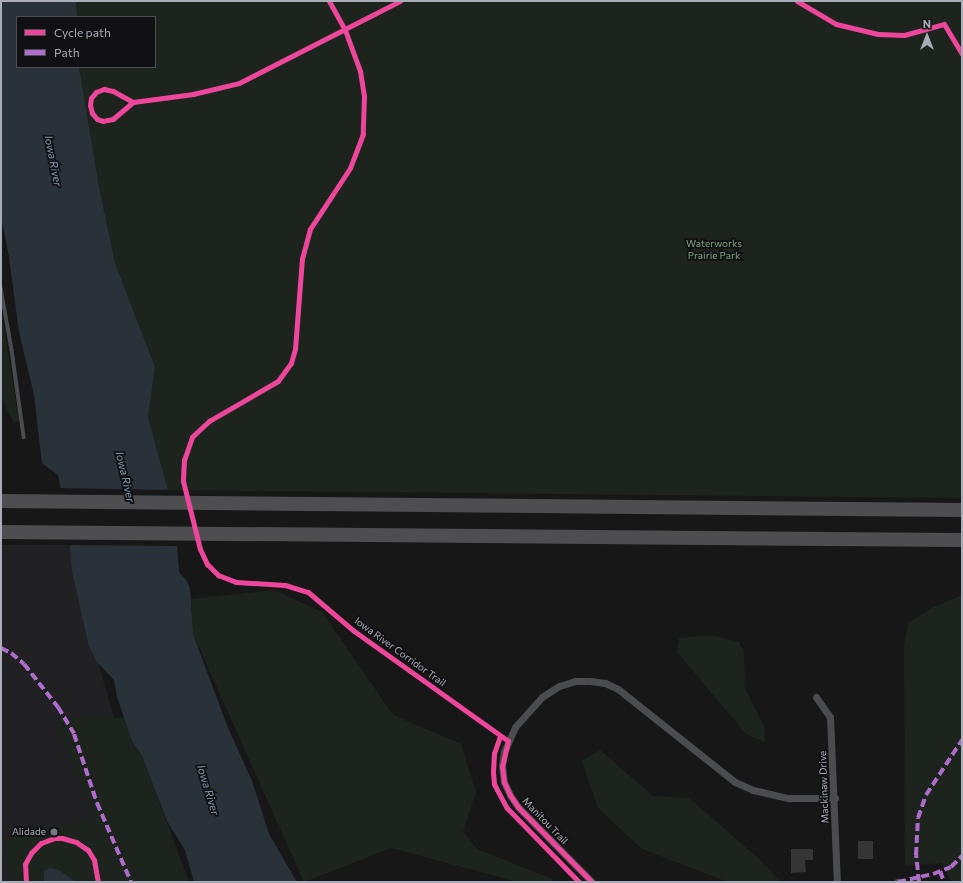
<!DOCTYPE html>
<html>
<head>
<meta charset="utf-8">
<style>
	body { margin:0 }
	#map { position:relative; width:963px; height:883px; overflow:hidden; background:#171717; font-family:Commissioner,sans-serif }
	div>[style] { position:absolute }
	.built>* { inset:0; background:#212123 }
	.green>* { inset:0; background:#1d241e }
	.water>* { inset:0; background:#2a3239 }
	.pier>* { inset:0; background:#171717 }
	.building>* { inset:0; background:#353536; transform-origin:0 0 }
	.service>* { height:3.5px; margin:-1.75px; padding:0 1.75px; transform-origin:1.75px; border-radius:1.75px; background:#4b4c50 }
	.minor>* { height:7px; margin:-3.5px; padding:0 3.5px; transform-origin:3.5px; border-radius:3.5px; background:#4b4c50 }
	.motorway>* { height:14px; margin:-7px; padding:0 7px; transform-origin:7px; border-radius:7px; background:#4e4e51 }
	.quiet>* { height:4px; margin-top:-2px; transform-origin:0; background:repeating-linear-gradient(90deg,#b06ccc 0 8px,transparent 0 12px) }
	.cycleway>* { height:5px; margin:-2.5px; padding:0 2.5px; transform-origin:2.5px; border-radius:2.5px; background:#ed469a }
	.dots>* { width:11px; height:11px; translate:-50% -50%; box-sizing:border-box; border:2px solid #111113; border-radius:50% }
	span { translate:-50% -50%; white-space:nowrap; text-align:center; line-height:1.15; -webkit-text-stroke:3.5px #111113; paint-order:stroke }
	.park-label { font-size:10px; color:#7fa381 }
	.street-label { font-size:10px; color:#a8adb8 }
	.poi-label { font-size:10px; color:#a8adb8 }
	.right { translate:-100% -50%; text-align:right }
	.water-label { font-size:11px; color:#7f9bb3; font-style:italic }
	.frame { position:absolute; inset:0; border:2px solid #a8adb8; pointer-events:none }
	.legend { position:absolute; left:16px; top:16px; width:140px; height:52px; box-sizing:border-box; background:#111113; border:1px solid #4d4f55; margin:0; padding:5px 7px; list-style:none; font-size:12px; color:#a8adb8 }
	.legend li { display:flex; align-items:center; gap:8px; height:20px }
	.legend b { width:20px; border:1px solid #4d4f55 }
	.north { position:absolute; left:907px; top:16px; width:40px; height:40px; -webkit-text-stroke:3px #111113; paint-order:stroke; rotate:0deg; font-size:11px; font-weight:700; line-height:16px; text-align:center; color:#a8adb8 }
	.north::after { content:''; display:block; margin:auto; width:14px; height:18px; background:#a8adb8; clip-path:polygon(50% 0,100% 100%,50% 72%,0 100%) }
</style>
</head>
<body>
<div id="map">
	<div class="built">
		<i style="clip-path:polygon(1px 545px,70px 545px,72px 571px,161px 882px,1px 882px)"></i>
	</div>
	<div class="green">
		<i style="clip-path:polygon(76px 1px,962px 1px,962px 498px,168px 490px,148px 417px,155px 367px,115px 263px,99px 187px,79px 67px,155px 67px,155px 17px,77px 17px)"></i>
		<i style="clip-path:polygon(1px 309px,19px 420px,14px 424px,1px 397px)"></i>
		<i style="clip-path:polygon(274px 590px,322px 612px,393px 715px,461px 744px,476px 792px,463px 832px,477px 849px,552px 879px,552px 882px,518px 882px,391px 848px,304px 882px,193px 634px,191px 599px)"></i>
		<i style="clip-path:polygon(962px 595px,962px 882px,952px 882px,942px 863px,905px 866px,904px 646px,908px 623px,934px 607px)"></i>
		<i style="clip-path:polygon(711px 635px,739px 642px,744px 652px,745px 688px,764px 726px,765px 742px,747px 735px,677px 652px,679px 638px)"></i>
		<i style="clip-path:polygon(56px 717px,124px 718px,132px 741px,142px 756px,189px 882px,9px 882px,7px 839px,94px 819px)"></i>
		<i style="clip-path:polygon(600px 750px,653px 796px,689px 798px,757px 857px,781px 882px,728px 882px,642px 849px,598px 808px,582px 761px)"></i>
	</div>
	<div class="water">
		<i style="clip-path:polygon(1px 1px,76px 1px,77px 17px,17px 17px,17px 67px,79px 67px,99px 187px,115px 263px,155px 367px,148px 417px,168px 490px,177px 546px,179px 572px,187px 581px,190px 589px,193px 634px,228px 728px,252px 781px,269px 834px,297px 882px,194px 882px,185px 850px,167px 821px,142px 756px,132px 741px,117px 697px,114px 680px,96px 661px,88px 643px,72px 571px,69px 533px,58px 475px,42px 463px,34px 395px,19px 332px,9px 257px,1px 216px)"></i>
		<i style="clip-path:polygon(50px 868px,59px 870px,76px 882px,44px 882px,44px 871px)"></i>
	</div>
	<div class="pier">
		<i style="clip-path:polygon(58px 488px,170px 490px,179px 546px,68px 545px,67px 534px)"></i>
	</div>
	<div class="building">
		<i style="left:858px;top:841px;width:15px;height:18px"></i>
		<i style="clip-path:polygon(791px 849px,813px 849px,813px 860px,805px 860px,806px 872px,791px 873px)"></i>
	</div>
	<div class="service">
		<i style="left:1px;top:288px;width:63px;rotate:79.9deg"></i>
		<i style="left:12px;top:350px;width:88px;rotate:82.1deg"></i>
	</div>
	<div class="minor">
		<i style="left:816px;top:697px;width:24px;rotate:55deg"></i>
		<i style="left:830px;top:717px;width:165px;rotate:87.6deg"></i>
		<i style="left:592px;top:882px;width:105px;rotate:-134.6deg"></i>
		<i style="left:518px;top:807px;width:14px;rotate:-124deg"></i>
		<i style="left:510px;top:795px;width:14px;rotate:-115deg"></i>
		<i style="left:504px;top:782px;width:16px;rotate:-97deg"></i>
		<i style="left:502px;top:766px;width:14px;rotate:-82deg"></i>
		<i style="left:504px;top:752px;width:27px;rotate:-66deg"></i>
		<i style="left:515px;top:727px;width:40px;rotate:-48deg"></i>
		<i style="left:542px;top:697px;width:20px;rotate:-33deg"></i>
		<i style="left:559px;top:686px;width:17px;rotate:-17deg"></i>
		<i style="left:575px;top:681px;width:15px"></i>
		<i style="left:590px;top:681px;width:15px;rotate:8deg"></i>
		<i style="left:605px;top:683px;width:14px;rotate:25deg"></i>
		<i style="left:618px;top:689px;width:149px;rotate:38.5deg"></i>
		<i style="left:735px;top:782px;width:20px;rotate:24deg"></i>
		<i style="left:753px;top:790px;width:37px;rotate:13deg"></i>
		<i style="left:789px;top:798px;width:46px"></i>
		<i style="left:897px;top:882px;width:1px"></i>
	</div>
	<div class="motorway">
		<i style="left:1px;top:501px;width:961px;rotate:0.54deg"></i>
		<i style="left:1px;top:532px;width:961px;rotate:0.48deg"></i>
	</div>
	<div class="quiet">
		<i style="left:1px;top:648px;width:11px;rotate:27deg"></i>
		<i style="left:11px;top:653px;width:17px;rotate:40deg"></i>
		<i style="left:24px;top:664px;width:55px;rotate:51.7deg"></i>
		<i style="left:58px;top:707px;width:31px;rotate:59deg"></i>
		<i style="left:74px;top:734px;width:73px;rotate:71.6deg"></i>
		<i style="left:97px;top:803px;width:86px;rotate:66.7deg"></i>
		<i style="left:940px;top:871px;width:12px;rotate:70deg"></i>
		<i style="left:898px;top:882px;width:36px;rotate:-13deg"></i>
		<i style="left:933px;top:874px;width:19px;rotate:-21deg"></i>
		<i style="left:951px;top:867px;width:16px;rotate:-45deg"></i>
		<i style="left:919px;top:882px;width:27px;rotate:-96deg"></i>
		<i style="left:916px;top:855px;width:37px;rotate:-87deg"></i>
		<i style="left:918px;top:818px;width:24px;rotate:-71deg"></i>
		<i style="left:926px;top:795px;width:66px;rotate:-56.8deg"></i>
	</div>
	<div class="cycleway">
		<i style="left:329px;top:1px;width:33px;rotate:61deg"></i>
		<i style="left:345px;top:30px;width:44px;rotate:69.9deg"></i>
		<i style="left:360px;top:71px;width:25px;rotate:81deg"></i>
		<i style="left:364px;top:96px;width:38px;rotate:92deg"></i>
		<i style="left:363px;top:134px;width:36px;rotate:111deg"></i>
		<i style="left:350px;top:168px;width:73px;rotate:123.3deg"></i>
		<i style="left:310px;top:229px;width:30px;rotate:105deg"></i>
		<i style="left:302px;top:258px;width:91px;rotate:94.4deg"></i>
		<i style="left:295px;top:349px;width:15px;rotate:106deg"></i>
		<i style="left:291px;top:363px;width:22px;rotate:126deg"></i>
		<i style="left:278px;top:381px;width:80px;rotate:149.9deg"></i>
		<i style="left:209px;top:421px;width:23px;rotate:137deg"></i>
		<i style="left:192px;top:437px;width:24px;rotate:109deg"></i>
		<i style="left:184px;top:460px;width:21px;rotate:93deg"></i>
		<i style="left:183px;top:481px;width:70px;rotate:76deg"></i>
		<i style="left:200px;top:549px;width:17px;rotate:65deg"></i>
		<i style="left:207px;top:564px;width:16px;rotate:45deg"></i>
		<i style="left:218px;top:575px;width:19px;rotate:21deg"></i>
		<i style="left:236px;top:582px;width:49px;rotate:3.5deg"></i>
		<i style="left:285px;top:585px;width:24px;rotate:17deg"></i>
		<i style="left:308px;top:592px;width:60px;rotate:40.3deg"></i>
		<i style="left:354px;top:631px;width:189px;rotate:35.5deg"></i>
		<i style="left:508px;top:741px;width:26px;rotate:103deg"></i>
		<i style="left:502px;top:766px;width:16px;rotate:83deg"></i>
		<i style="left:504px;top:782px;width:14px;rotate:65deg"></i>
		<i style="left:510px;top:795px;width:14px;rotate:56deg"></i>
		<i style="left:518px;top:807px;width:105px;rotate:45.4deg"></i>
		<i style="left:797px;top:1px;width:45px;rotate:30.5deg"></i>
		<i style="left:836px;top:24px;width:43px;rotate:13.4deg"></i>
		<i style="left:878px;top:34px;width:26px;rotate:2deg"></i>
		<i style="left:904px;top:35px;width:41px;rotate:-15.4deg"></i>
		<i style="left:944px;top:24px;width:35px;rotate:59deg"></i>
		<i style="left:133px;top:102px;width:26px;rotate:140deg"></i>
		<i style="left:113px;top:119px;width:10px;rotate:169deg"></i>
		<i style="left:103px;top:121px;width:6px;rotate:-162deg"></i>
		<i style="left:97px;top:119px;width:8px;rotate:-130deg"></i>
		<i style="left:92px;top:113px;width:8px;rotate:-104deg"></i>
		<i style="left:90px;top:105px;width:7px;rotate:-82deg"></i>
		<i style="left:91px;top:98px;width:8px;rotate:-50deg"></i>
		<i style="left:96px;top:92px;width:9px;rotate:-21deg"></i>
		<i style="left:104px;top:89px;width:9px;rotate:13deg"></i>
		<i style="left:113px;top:91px;width:23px;rotate:29deg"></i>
		<i style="left:133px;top:102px;width:61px;rotate:-7.6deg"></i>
		<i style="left:193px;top:94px;width:47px;rotate:-13.4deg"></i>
		<i style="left:239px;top:83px;width:181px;rotate:-27deg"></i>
		<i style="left:500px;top:736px;width:18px;rotate:109deg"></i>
		<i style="left:494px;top:753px;width:19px;rotate:93deg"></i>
		<i style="left:493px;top:772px;width:12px;rotate:85deg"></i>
		<i style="left:494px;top:784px;width:27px;rotate:62deg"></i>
		<i style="left:507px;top:808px;width:103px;rotate:45.8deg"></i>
		<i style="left:26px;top:882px;width:18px;rotate:-93deg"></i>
		<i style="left:25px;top:864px;width:13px;rotate:-61deg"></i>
		<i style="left:31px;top:853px;width:14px;rotate:-45deg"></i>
		<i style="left:41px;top:843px;width:15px;rotate:-20deg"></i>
		<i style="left:55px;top:838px;width:7px"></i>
		<i style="left:62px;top:838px;width:15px;rotate:16deg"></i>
		<i style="left:76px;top:842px;width:14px;rotate:34deg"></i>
		<i style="left:88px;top:850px;width:12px;rotate:59deg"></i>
		<i style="left:94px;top:860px;width:22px;rotate:80deg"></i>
	</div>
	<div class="dots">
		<i style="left:54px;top:832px;background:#757880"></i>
	</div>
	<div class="park-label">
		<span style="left:714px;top:249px">Waterworks<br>Prairie Park</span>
	</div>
	<div class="street-label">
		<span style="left:400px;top:652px;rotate:36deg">Iowa River Corridor Trail</span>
		<span style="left:824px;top:787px;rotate:-92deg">Mackinaw Drive</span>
		<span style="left:545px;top:821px;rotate:46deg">Manitou Trail</span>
	</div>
	<div class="poi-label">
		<span class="right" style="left:46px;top:832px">Alidade</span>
	</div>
	<div class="water-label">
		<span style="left:53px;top:161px;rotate:79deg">Iowa River</span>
		<span style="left:125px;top:477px;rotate:77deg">Iowa River</span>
		<span style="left:208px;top:790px;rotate:73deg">Iowa River</span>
	</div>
	<div class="frame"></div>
	<ul class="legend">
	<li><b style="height:5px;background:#ed469a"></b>Cycle path</li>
	<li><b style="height:5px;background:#b06ccc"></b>Path</li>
	</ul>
	<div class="north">N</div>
</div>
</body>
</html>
